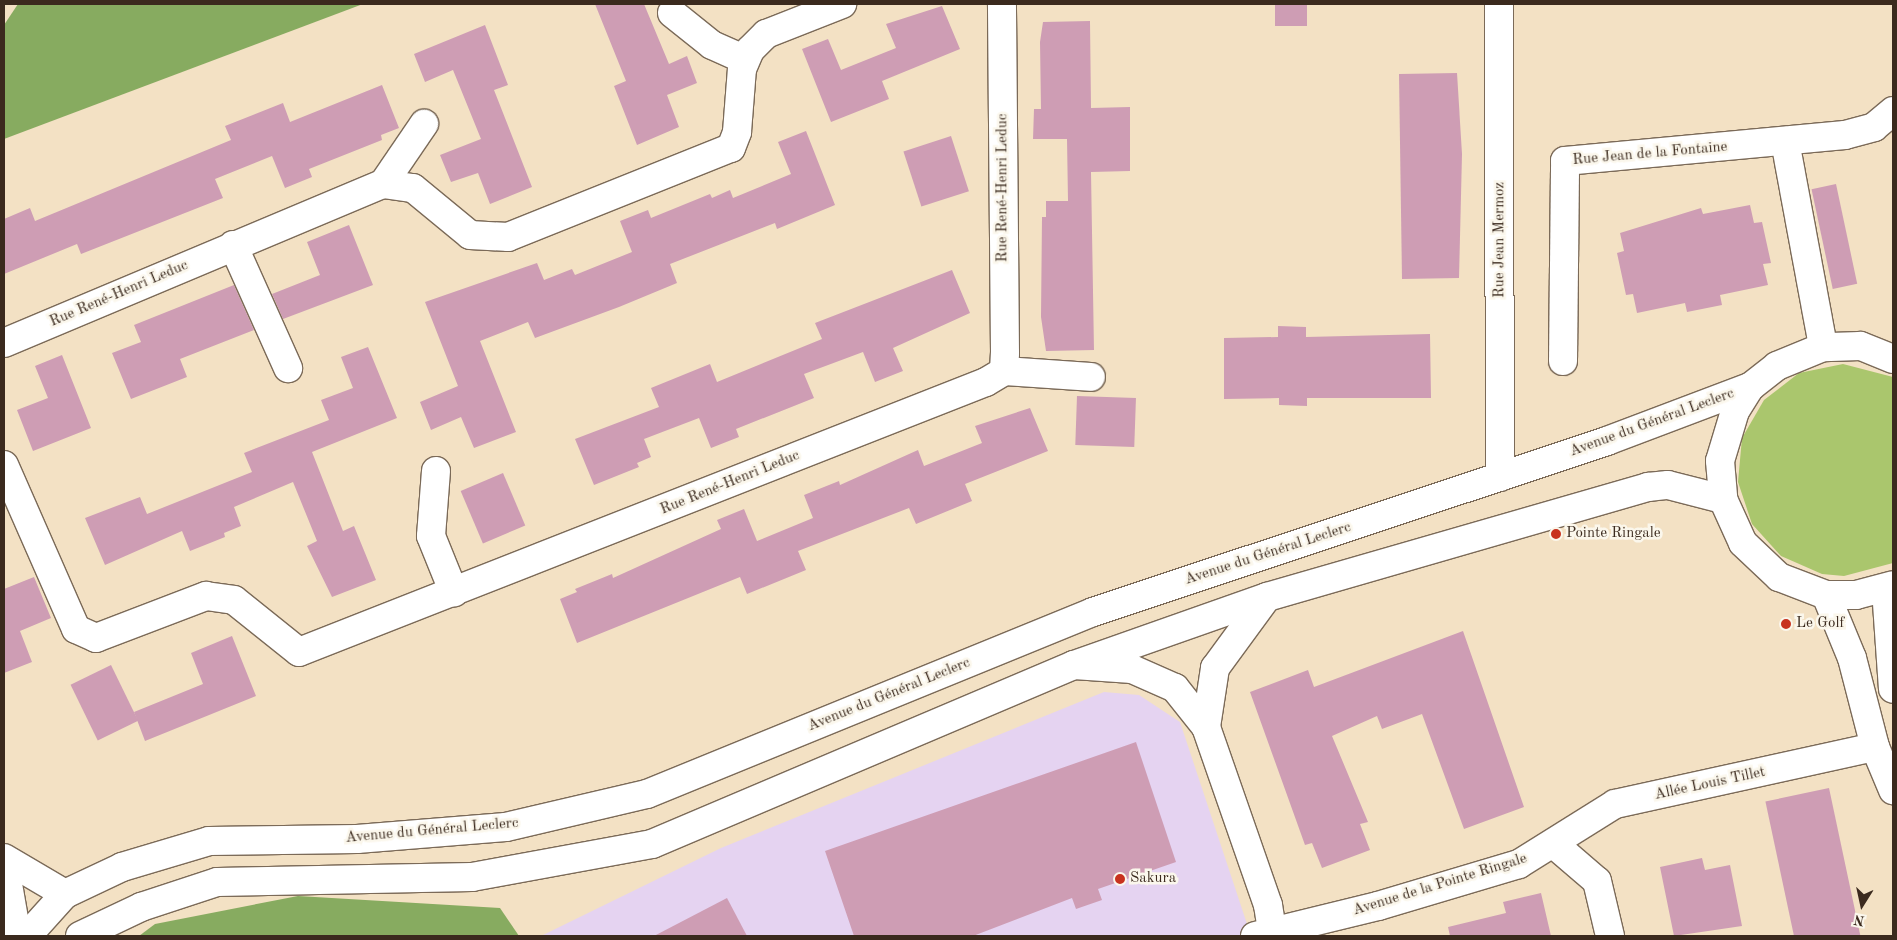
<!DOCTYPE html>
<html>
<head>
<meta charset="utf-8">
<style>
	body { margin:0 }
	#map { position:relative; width:1897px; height:940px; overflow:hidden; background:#f3e1c4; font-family:"Old Standard TT",serif }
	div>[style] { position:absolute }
	.built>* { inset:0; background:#e5d3f1 }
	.green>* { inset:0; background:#aac66d }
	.forest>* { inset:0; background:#87ab60 }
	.building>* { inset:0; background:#ce9db4; transform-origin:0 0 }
	.roads { filter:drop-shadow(1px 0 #7b6a58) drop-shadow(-1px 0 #7b6a58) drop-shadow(0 1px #7b6a58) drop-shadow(0 -1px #7b6a58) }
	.street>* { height:28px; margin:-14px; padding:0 14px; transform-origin:14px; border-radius:14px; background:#fff }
	.secondary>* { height:28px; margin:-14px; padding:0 14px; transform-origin:14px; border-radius:14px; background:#fff }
	.dots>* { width:14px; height:14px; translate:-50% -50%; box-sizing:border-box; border:2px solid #fbf7ec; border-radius:50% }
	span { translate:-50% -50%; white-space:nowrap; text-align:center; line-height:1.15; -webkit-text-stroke:5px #fbf7ec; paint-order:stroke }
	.street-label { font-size:15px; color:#3b2a1e }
	.poi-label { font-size:15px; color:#3b2a1e }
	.left { translate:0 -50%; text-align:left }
	.frame { position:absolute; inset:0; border:5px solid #3b2a1e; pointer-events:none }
	.north { position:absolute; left:1837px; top:880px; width:50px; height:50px; -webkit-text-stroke:4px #fbf7ec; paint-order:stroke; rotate:190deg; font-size:14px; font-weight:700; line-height:20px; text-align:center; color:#3b2a1e }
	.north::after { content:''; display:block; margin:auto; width:18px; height:22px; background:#3b2a1e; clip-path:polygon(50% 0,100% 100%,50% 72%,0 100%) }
</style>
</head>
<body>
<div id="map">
	<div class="built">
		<i style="clip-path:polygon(1104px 692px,1139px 695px,1180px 722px,1251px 936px,541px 936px,721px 848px)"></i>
	</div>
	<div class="green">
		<i style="clip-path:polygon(1843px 364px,1893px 377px,1893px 563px,1844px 576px,1822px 574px,1781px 556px,1752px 524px,1738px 482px,1742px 438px,1764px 400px,1799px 373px)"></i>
	</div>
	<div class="forest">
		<i style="clip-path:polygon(18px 4px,363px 4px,4px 139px,4px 25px)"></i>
		<i style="clip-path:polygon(298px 896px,500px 908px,519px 936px,139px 936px,155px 924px)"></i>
	</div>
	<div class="building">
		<i style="clip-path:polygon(595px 4px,644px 4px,669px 64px,687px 56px,697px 83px,667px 95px,679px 127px,637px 145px,614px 86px,626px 81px)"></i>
		<i style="left:1275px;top:4px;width:32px;height:22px"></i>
		<i style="clip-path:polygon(942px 6px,960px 49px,882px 81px,889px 99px,831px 122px,802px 49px,828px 39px,841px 70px,896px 48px,886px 24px)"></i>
		<i style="clip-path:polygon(1090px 21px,1091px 108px,1130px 107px,1130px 171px,1091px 172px,1094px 350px,1046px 351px,1041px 317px,1042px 217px,1046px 217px,1046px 201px,1068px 201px,1067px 139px,1033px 139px,1034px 109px,1041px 109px,1040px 42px,1043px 22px)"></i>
		<i style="clip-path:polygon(485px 25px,508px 85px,494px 90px,532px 187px,490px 204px,478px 173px,451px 182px,440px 155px,481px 139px,453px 70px,425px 82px,414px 54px)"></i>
		<i style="clip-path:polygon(1457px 73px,1462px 154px,1459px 278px,1402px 279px,1399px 74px)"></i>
		<i style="clip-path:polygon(382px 85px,399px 128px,381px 135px,382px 140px,309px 169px,312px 177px,285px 188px,272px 156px,215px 179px,223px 198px,81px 254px,77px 244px,4px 274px,4px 219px,30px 208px,35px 221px,231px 140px,225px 126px,283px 103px,290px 122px)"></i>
		<i style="clip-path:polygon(806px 131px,835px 205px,777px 229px,775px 223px,670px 264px,677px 283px,619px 307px,535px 338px,528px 322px,480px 341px,516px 432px,474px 448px,461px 417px,431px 430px,420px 402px,458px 386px,425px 302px,537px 263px,544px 280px,572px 269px,575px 275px,632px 252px,620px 221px,648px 210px,651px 218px,710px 194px,712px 198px,730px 190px,733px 198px,791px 174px,778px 142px)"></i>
		<i style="left:951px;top:136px;width:58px;height:50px;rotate:72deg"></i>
		<i style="left:1836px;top:184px;width:102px;height:25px;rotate:78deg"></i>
		<i style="clip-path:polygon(1750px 205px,1754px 223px,1762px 222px,1771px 263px,1763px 264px,1768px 285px,1720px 295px,1722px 305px,1687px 312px,1685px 303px,1637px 313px,1633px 294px,1626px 295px,1617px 253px,1624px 251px,1620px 233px,1701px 208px,1703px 214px)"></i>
		<i style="clip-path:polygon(349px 225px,373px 285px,283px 319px,272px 294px,320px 275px,307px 242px)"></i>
		<i style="clip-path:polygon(952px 270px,970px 313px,893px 348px,903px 371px,875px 382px,863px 352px,804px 374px,814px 398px,736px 429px,739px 437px,711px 448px,699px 418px,644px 439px,651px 457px,637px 463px,639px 467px,594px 485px,575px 439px,659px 407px,651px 388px,710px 364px,717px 382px,822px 339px,815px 323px)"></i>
		<i style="clip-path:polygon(234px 285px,254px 330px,180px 359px,187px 377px,131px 399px,112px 353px,141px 342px,134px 325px)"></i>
		<i style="clip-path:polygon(1278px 326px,1306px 327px,1306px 337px,1430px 334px,1431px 398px,1307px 398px,1307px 406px,1279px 405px,1279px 398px,1224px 399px,1224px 338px,1278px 337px)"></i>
		<i style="clip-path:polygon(368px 347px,397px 418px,312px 452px,343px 531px,354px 526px,376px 580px,332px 597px,307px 546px,317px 541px,293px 482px,234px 507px,241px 526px,224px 533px,225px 537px,190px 551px,182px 531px,105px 565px,85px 518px,140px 497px,147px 514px,252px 472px,244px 453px,329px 420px,321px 400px,353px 388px,341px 357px)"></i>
		<i style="clip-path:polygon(62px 355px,91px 428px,33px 451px,17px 410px,48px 398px,35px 366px)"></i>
		<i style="left:1077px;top:396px;width:59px;height:49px;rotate:2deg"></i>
		<i style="clip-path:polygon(1030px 408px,1048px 451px,965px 484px,972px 501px,916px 524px,909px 508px,798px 551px,806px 570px,747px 594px,740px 577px,577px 643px,560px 599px,577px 592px,575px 589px,612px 574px,613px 578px,721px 529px,717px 520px,744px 509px,757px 541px,813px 518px,804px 495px,839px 481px,840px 485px,918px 450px,924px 466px,982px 443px,975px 426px)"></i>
		<i style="left:503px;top:473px;width:57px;height:46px;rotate:67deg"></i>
		<i style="clip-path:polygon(34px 577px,51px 618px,20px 631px,32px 662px,4px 673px,4px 589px)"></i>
		<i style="clip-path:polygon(1463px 631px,1524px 807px,1464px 829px,1422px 714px,1382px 729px,1377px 716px,1332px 736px,1368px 822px,1360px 824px,1370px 850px,1322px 868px,1312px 843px,1305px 845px,1250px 692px,1308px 670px,1314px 687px)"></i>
		<i style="clip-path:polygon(232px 636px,256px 696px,145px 741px,134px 712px,203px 684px,191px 653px)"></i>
		<i style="left:111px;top:665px;width:62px;height:45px;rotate:64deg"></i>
		<i style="clip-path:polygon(1136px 742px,1176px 862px,1098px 889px,1102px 900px,1076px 909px,1072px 898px,973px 936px,854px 936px,825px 851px)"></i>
		<i style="left:1829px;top:788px;width:151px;height:65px;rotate:78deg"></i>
		<i style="clip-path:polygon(1702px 858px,1705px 870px,1730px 865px,1742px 926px,1674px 936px,1660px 867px)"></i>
		<i style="clip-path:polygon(1541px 893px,1551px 936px,1450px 936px,1448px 927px,1506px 913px,1503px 902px)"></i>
		<i style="clip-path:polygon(727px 898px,747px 936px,654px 936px)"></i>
	</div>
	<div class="roads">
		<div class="street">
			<i style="left:1499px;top:4px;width:473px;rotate:89.9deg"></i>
			<i style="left:672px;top:13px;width:51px;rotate:38.7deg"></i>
			<i style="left:712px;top:45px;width:36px;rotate:24deg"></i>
			<i style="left:1785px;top:141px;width:209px;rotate:79.5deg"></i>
			<i style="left:383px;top:184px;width:73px;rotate:-55.7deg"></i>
			<i style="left:233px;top:245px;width:135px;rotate:65.9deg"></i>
			<i style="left:4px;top:343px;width:411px;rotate:-22.8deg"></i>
			<i style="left:383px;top:184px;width:30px;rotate:8deg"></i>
			<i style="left:413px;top:188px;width:74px;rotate:39.5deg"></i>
			<i style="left:470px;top:235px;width:38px;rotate:3deg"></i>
			<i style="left:508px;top:237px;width:240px;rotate:-21.8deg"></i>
			<i style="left:731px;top:148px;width:17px;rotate:-69deg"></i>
			<i style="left:737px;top:132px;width:63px;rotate:-85.5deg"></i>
			<i style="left:742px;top:69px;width:21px;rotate:-67deg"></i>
			<i style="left:750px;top:50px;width:23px;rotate:-45deg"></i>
			<i style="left:766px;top:34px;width:82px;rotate:-21.5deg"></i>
			<i style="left:1563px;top:361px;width:200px;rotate:-89.4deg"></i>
			<i style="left:1565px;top:161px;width:281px;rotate:-5.3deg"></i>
			<i style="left:1845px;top:135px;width:30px;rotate:-15deg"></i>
			<i style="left:1874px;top:127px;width:25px;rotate:-40deg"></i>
			<i style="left:1004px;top:371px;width:87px;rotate:3.9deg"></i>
			<i style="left:4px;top:465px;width:179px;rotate:66.3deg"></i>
			<i style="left:76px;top:629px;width:22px;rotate:24deg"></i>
			<i style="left:96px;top:638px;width:118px;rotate:-20.9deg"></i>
			<i style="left:206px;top:596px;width:28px;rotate:8deg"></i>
			<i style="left:234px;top:600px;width:83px;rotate:38.7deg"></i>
			<i style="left:299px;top:652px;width:738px;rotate:-21.46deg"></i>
			<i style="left:986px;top:382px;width:21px;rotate:-31deg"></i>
			<i style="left:1004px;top:371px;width:18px;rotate:-87deg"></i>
			<i style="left:1005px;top:353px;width:349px;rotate:-90.5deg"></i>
			<i style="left:436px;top:471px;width:65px;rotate:94.4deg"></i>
			<i style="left:431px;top:536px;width:61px;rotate:68deg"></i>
			<i style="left:1886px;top:589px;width:100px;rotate:86deg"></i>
			<i style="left:1826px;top:595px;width:68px;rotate:67.6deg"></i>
			<i style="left:1852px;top:658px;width:92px;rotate:75.5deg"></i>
			<i style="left:1875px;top:747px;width:47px;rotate:67.3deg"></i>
			<i style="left:1074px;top:665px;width:58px;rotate:3.9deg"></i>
			<i style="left:1132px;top:669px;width:47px;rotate:23.8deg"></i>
			<i style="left:1175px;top:688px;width:50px;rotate:51.5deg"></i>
			<i style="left:1206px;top:727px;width:188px;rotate:70.8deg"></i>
			<i style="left:1268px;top:905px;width:25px;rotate:81deg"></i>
			<i style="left:1206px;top:727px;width:60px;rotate:-81.3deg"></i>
			<i style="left:1215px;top:668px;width:88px;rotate:-53.8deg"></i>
			<i style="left:1555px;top:845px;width:55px;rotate:40.6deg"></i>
			<i style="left:1597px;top:881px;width:57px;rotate:76.7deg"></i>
			<i style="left:4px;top:858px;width:71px;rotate:30.5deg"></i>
			<i style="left:4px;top:861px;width:76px;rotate:80.2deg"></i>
			<i style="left:1255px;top:936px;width:127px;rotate:-13.7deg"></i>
			<i style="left:1378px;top:906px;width:147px;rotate:-16.6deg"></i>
			<i style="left:1519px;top:864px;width:113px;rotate:-32deg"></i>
			<i style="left:1615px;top:804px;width:266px;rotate:-12.4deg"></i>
		</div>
		<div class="secondary">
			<i style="left:1893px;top:359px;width:35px;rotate:-158deg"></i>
			<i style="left:1860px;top:346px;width:37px;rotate:178deg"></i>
			<i style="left:1823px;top:347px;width:50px;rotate:157.6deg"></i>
			<i style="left:1777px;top:366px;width:34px;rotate:142deg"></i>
			<i style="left:1750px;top:387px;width:28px;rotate:122deg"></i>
			<i style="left:1735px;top:411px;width:52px;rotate:106.7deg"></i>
			<i style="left:1720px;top:461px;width:38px;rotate:85deg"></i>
			<i style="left:1723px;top:499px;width:48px;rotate:65.6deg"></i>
			<i style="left:1743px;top:543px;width:50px;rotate:43.4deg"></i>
			<i style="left:1779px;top:577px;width:50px;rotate:21deg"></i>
			<i style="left:1826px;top:595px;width:30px"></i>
			<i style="left:1856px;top:595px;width:38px;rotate:-15deg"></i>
			<i style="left:27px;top:936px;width:57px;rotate:-47.9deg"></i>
			<i style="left:65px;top:894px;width:63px;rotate:-25.3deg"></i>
			<i style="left:122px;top:867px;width:91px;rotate:-16.6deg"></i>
			<i style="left:209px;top:841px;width:148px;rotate:-0.8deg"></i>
			<i style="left:357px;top:839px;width:149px;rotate:-4.6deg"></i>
			<i style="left:506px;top:827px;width:145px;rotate:-13.2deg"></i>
			<i style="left:647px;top:794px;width:482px;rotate:-22.2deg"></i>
			<i style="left:1093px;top:612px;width:542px;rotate:-18.4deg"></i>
			<i style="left:1607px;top:441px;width:153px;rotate:-20.7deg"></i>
			<i style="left:80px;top:936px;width:68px;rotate:-25.4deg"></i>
			<i style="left:141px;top:907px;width:80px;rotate:-18.2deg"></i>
			<i style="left:217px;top:882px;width:255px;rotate:-1.1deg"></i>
			<i style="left:472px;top:877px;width:183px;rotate:-10.4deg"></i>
			<i style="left:652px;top:844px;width:458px;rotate:-23deg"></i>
			<i style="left:1074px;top:665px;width:205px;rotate:-19.4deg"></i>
			<i style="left:1267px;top:597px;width:397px;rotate:-16.1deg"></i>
			<i style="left:1648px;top:487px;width:20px;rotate:-6deg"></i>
			<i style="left:1668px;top:485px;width:57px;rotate:14.3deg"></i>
		</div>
	</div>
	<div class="dots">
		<i style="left:1556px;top:534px;background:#c8321e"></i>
		<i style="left:1786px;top:624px;background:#c8321e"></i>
		<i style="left:1120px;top:879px;background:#c8321e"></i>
	</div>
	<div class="street-label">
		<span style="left:1650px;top:154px;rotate:-5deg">Rue Jean de la Fontaine</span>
		<span style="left:1003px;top:188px;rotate:-90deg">Rue René-Henri Leduc</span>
		<span style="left:1500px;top:240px;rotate:-90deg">Rue Jean Mermoz</span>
		<span style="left:119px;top:294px;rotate:-23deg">Rue René-Henri Leduc</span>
		<span style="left:1652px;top:423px;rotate:-20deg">Avenue du Général Leclerc</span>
		<span style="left:730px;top:483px;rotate:-22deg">Rue René-Henri Leduc</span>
		<span style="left:1268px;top:554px;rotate:-18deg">Avenue du Général Leclerc</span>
		<span style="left:889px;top:695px;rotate:-22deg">Avenue du Général Leclerc</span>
		<span style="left:1710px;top:784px;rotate:-12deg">Allée Louis Tillet</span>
		<span style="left:432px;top:831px;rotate:-5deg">Avenue du Général Leclerc</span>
		<span style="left:1440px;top:885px;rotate:-17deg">Avenue de la Pointe Ringale</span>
	</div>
	<div class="poi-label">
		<span class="left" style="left:1566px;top:534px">Pointe Ringale</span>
		<span class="left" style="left:1796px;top:624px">Le Golf</span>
		<span class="left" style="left:1130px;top:879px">Sakura</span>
	</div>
	<div class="frame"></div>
	<div class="north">N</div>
</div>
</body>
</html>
